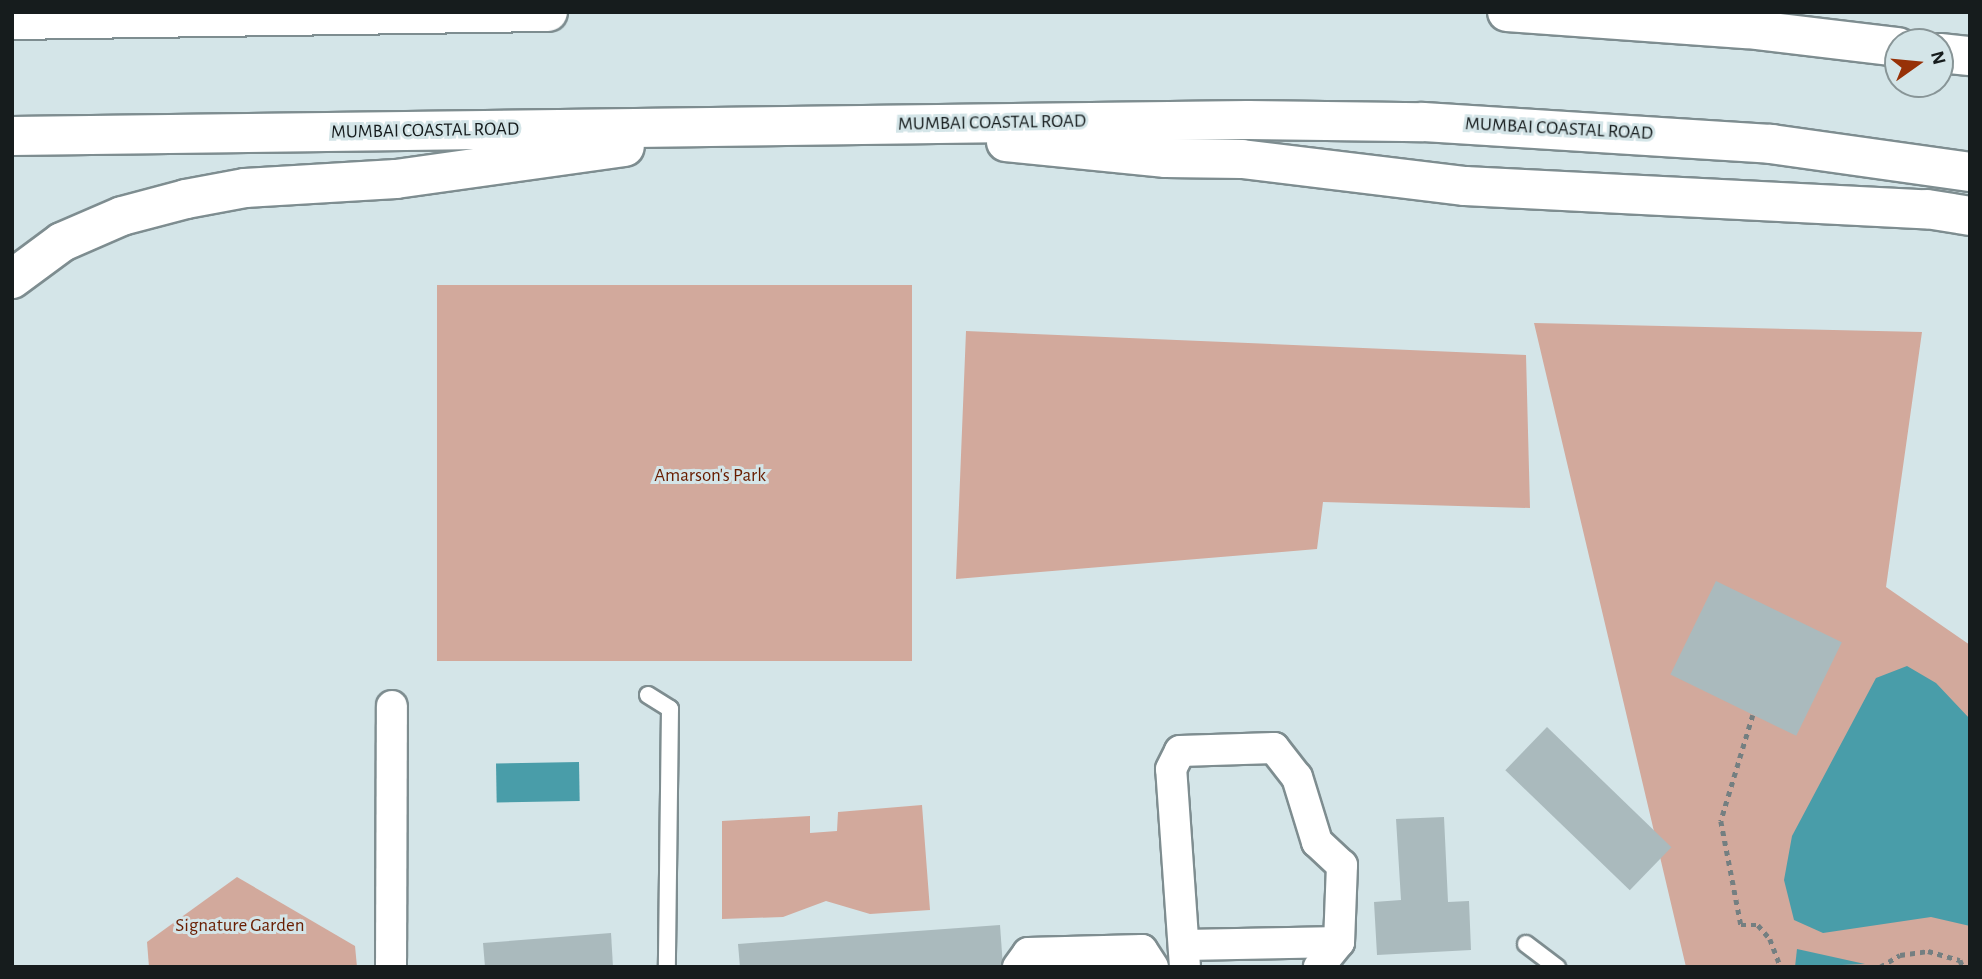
<!DOCTYPE html>
<html>
<head>
<meta charset="utf-8">
<style>
	body { margin:0 }
	#map { position:relative; width:1982px; height:979px; overflow:hidden; background:#d4e5e8; font-family:"Alegreya Sans",sans-serif }
	div>[style] { position:absolute }
	.green>* { inset:0; background:#d2a99c; transform-origin:0 0 }
	.water>* { inset:0; background:#499da9; transform-origin:0 0 }
	.building>* { inset:0; background:#aababd; transform-origin:0 0 }
	.path>* { height:4.5px; margin-top:-2.25px; transform-origin:0; background:repeating-linear-gradient(90deg,#747f81 0 5px,transparent 0 10px) }
	.roads { filter:drop-shadow(2px 0 #7e8d90) drop-shadow(-2px 0 #7e8d90) drop-shadow(0 2px #7e8d90) drop-shadow(0 -2px #7e8d90) }
	.lane>* { height:16px; margin:-8px; padding:0 8px; transform-origin:8px; border-radius:8px; background:#fff }
	.street>* { height:30px; margin:-15px; padding:0 15px; transform-origin:15px; border-radius:15px; background:#fff }
	.highway>* { height:38px; margin:-19px; padding:0 19px; transform-origin:19px; border-radius:19px; background:#fff }
	span { translate:-50% -50%; white-space:nowrap; text-align:center; line-height:1.15; -webkit-text-stroke:6px #d4e5e8; paint-order:stroke }
	.street-label { font-size:19px; color:#161c1d }
	.park-label { font-size:19px; color:#681d00 }
	.frame { position:absolute; inset:0; border:14px solid #161c1d; pointer-events:none }
	.north { position:absolute; left:1884px; top:28px; width:70px; height:70px; box-sizing:border-box; background:#d4e5e8; border:2px solid #889597; border-radius:50%; rotate:75deg; font-size:19px; font-weight:700; line-height:28px; text-align:center; color:#161c1d }
	.north::after { content:''; display:block; margin:auto; width:24px; height:32px; background:#973107; clip-path:polygon(50% 0,100% 100%,50% 72%,0 100%) }
</style>
</head>
<body>
<div id="map">
	<div class="green">
		<i style="left:912px;top:285px;width:376px;height:475px;rotate:90deg"></i>
		<i style="clip-path:polygon(1534px 323px,1922px 332px,1886px 587px,1970px 645px,1970px 967px,1686px 967px)"></i>
		<i style="clip-path:polygon(966px 331px,1526px 355px,1530px 508px,1323px 502px,1317px 549px,956px 579px)"></i>
		<i style="clip-path:polygon(922px 805px,930px 910px,870px 914px,826px 901px,783px 917px,722px 919px,722px 821px,810px 816px,810px 833px,837px 831px,838px 812px)"></i>
		<i style="clip-path:polygon(237px 877px,355px 946px,357px 967px,149px 967px,147px 942px)"></i>
	</div>
	<div class="water">
		<i style="clip-path:polygon(1907px 666px,1936px 683px,1970px 719px,1970px 926px,1931px 917px,1823px 933px,1794px 920px,1784px 880px,1792px 836px,1876px 678px)"></i>
		<i style="left:579px;top:762px;width:39px;height:83px;rotate:89deg"></i>
		<i style="clip-path:polygon(1797px 949px,1865px 964px,1795px 967px)"></i>
	</div>
	<div class="building">
		<i style="left:1716px;top:581px;width:140px;height:104px;rotate:26deg"></i>
		<i style="left:1547px;top:727px;width:173px;height:60px;rotate:44deg"></i>
		<i style="clip-path:polygon(1444px 817px,1448px 902px,1469px 901px,1471px 950px,1377px 955px,1374px 902px,1401px 900px,1396px 819px)"></i>
		<i style="clip-path:polygon(1000px 925px,1003px 967px,740px 967px,738px 944px)"></i>
		<i style="clip-path:polygon(611px 933px,613px 967px,485px 967px,483px 943px)"></i>
	</div>
	<div class="path">
		<i style="left:1753px;top:715px;width:111px;rotate:106.8deg"></i>
		<i style="left:1721px;top:821px;width:106px;rotate:79.1deg"></i>
		<i style="left:1741px;top:925px;width:17px"></i>
		<i style="left:1758px;top:925px;width:18px;rotate:49deg"></i>
		<i style="left:1770px;top:939px;width:30px;rotate:69deg"></i>
		<i style="left:1880px;top:967px;width:23px;rotate:-31deg"></i>
		<i style="left:1900px;top:955px;width:28px;rotate:-8deg"></i>
		<i style="left:1928px;top:951px;width:33px;rotate:16deg"></i>
		<i style="left:1960px;top:960px;width:8px;rotate:67deg"></i>
	</div>
	<div class="roads">
		<div class="lane">
			<i style="left:648px;top:695px;width:26px;rotate:32deg"></i>
			<i style="left:670px;top:709px;width:258px;rotate:90.7deg"></i>
			<i style="left:1526px;top:944px;width:39px;rotate:37deg"></i>
		</div>
		<div class="street">
			<i style="left:1187px;top:945px;width:152px;rotate:-1.1deg"></i>
			<i style="left:391px;top:967px;width:261px;rotate:-89.8deg"></i>
			<i style="left:1018px;top:967px;width:17px;rotate:-54deg"></i>
			<i style="left:1028px;top:953px;width:114px;rotate:-1.5deg"></i>
			<i style="left:1142px;top:950px;width:20px;rotate:57deg"></i>
			<i style="left:1185px;top:967px;width:198px;rotate:-94deg"></i>
			<i style="left:1171px;top:769px;width:20px;rotate:-63deg"></i>
			<i style="left:1180px;top:751px;width:94px;rotate:-1.8deg"></i>
			<i style="left:1274px;top:748px;width:37px;rotate:52deg"></i>
			<i style="left:1297px;top:777px;width:68px;rotate:72.9deg"></i>
			<i style="left:1317px;top:842px;width:34px;rotate:43deg"></i>
			<i style="left:1342px;top:865px;width:77px;rotate:92.2deg"></i>
			<i style="left:1339px;top:942px;width:32px;rotate:129deg"></i>
		</div>
		<div class="highway">
			<i style="left:1507px;top:12px;width:241px;rotate:4.1deg"></i>
			<i style="left:1747px;top:29px;width:152px;rotate:6.8deg"></i>
			<i style="left:12px;top:20px;width:536px;rotate:-0.86deg"></i>
			<i style="left:1940px;top:53px;width:30px;rotate:6deg"></i>
			<i style="left:12px;top:136px;width:1236px;rotate:-0.74deg"></i>
			<i style="left:1248px;top:120px;width:175px;rotate:0.7deg"></i>
			<i style="left:1423px;top:122px;width:349px;rotate:3.6deg"></i>
			<i style="left:1771px;top:144px;width:201px;rotate:8deg"></i>
			<i style="left:1006px;top:142px;width:161px;rotate:5.7deg"></i>
			<i style="left:1166px;top:158px;width:76px;rotate:0.8deg"></i>
			<i style="left:1242px;top:159px;width:225px;rotate:6.9deg"></i>
			<i style="left:1465px;top:186px;width:463px;rotate:2.9deg"></i>
			<i style="left:1927px;top:209px;width:44px;rotate:9.2deg"></i>
			<i style="left:12px;top:279px;width:62px;rotate:-36.5deg"></i>
			<i style="left:62px;top:242px;width:65px;rotate:-23.4deg"></i>
			<i style="left:122px;top:216px;width:66px;rotate:-14.9deg"></i>
			<i style="left:186px;top:199px;width:60px;rotate:-10.6deg"></i>
			<i style="left:245px;top:188px;width:151px;rotate:-3.4deg"></i>
			<i style="left:396px;top:179px;width:231px;rotate:-8deg"></i>
		</div>
	</div>
	<div class="street-label">
		<span style="left:992px;top:123px;rotate:-1deg">MUMBAI COASTAL ROAD</span>
		<span style="left:1559px;top:129px;rotate:3deg">MUMBAI COASTAL ROAD</span>
		<span style="left:425px;top:131px;rotate:-1deg">MUMBAI COASTAL ROAD</span>
	</div>
	<div class="park-label">
		<span style="left:710px;top:476px">Amarson's Park</span>
		<span style="left:240px;top:926px">Signature Garden</span>
	</div>
	<div class="frame"></div>
	<div class="north">N</div>
</div>
</body>
</html>
